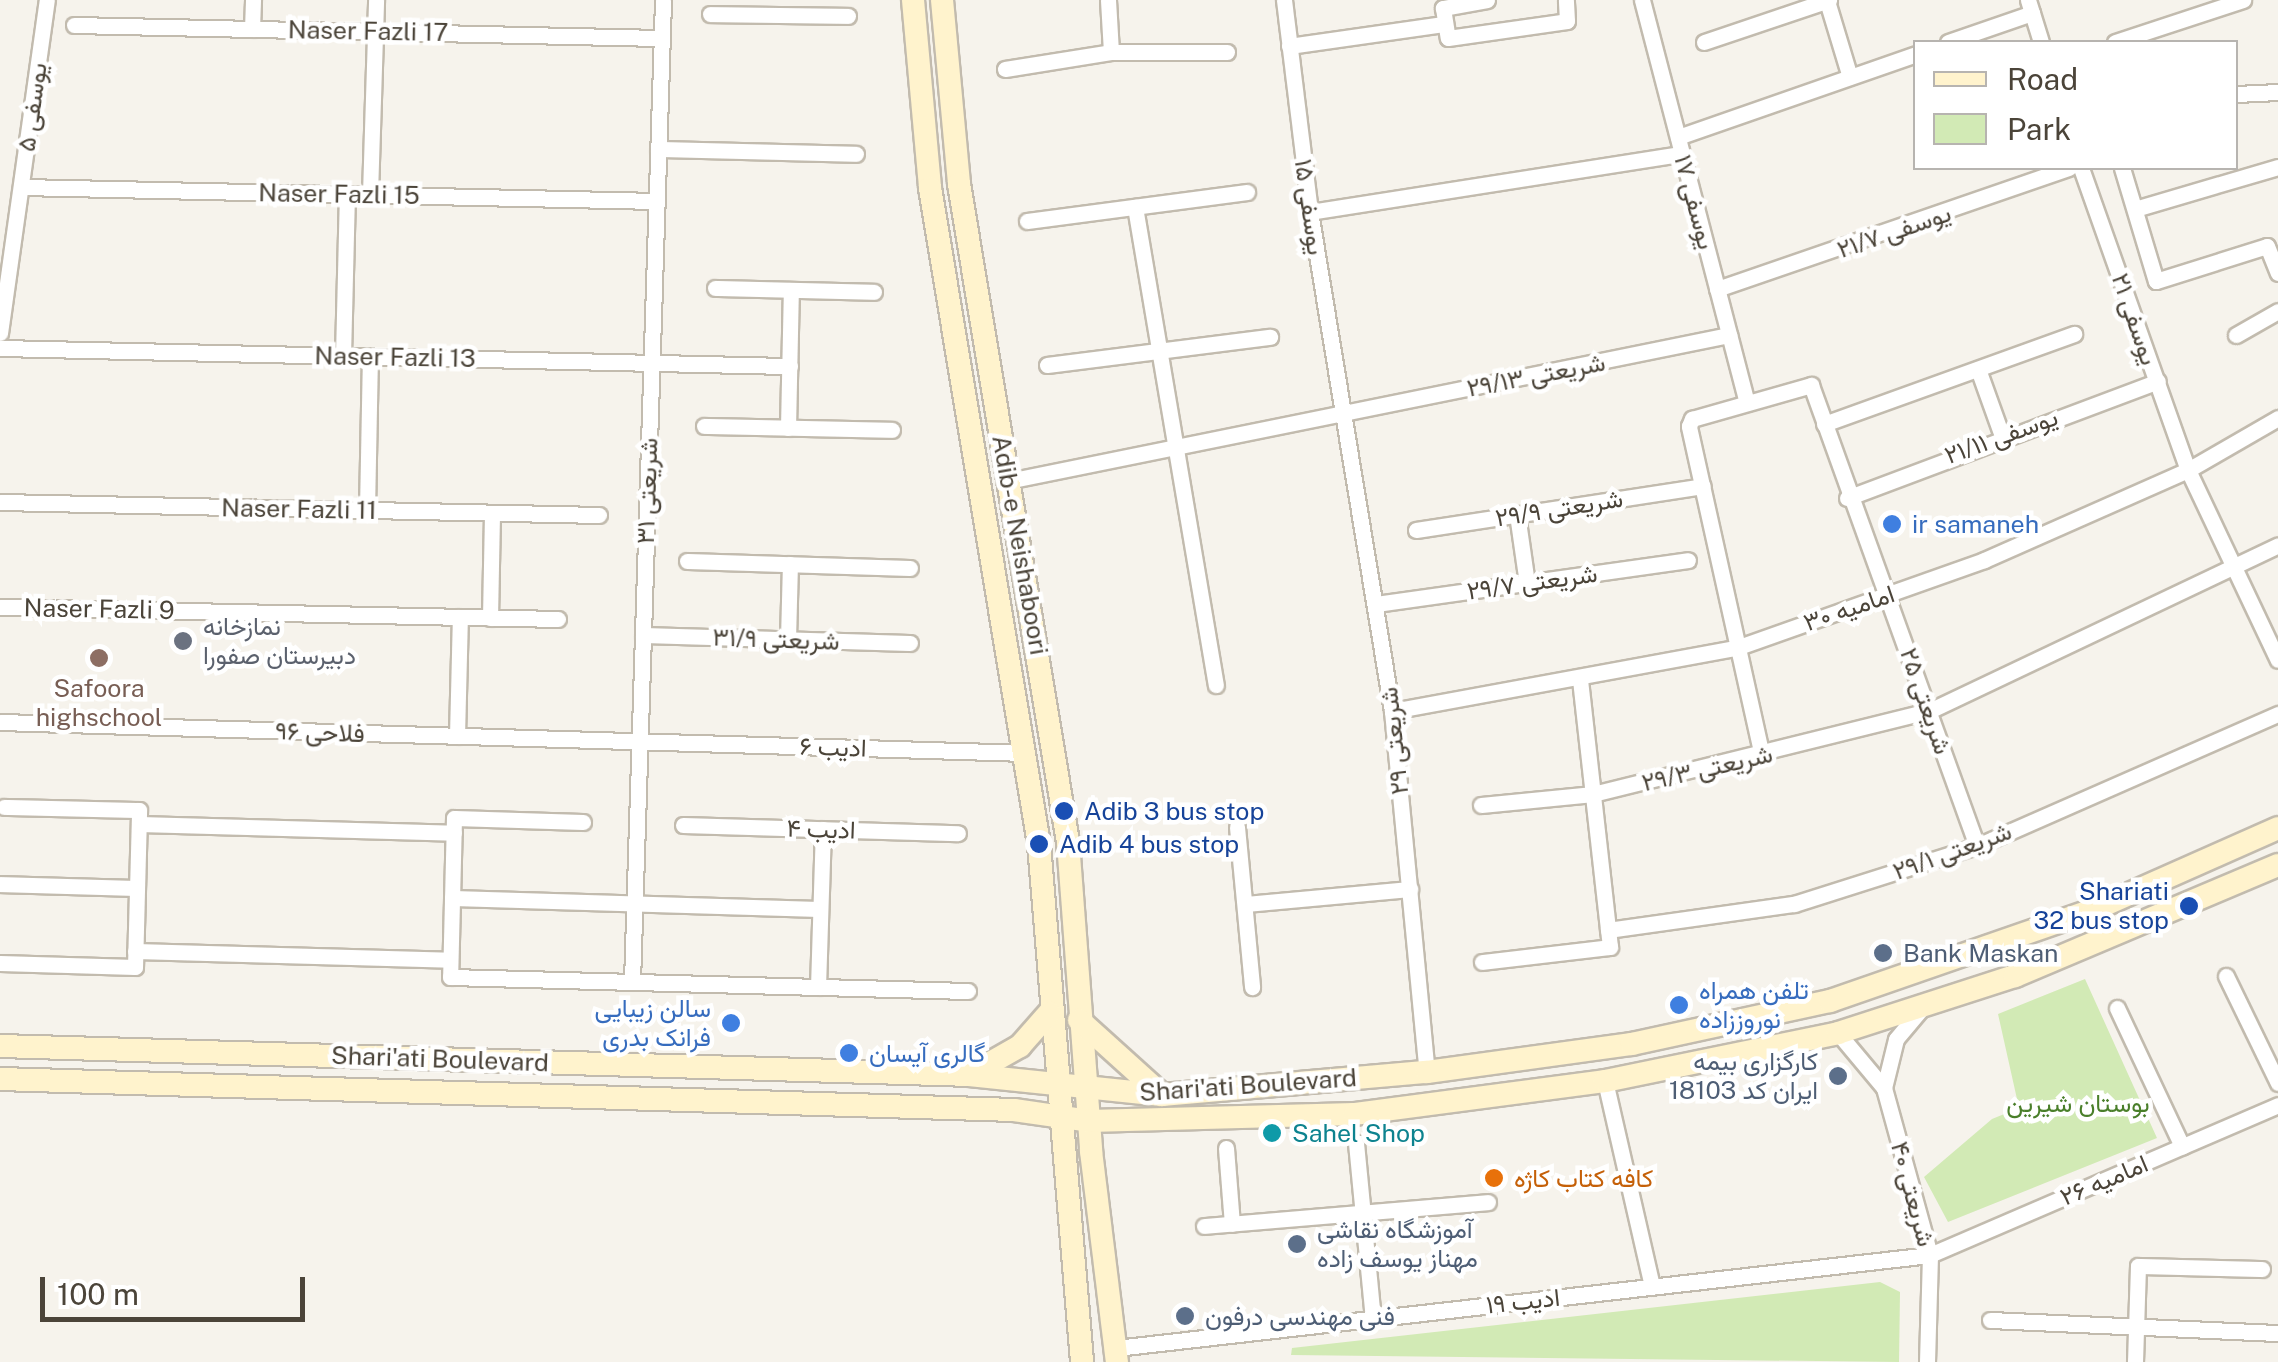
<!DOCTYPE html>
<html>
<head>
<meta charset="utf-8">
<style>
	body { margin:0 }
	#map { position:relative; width:2278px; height:1362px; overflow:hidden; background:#f6f3ec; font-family:"Public Sans",Vazirmatn,sans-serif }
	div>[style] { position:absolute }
	.green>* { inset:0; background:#d2eab5 }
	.roads { filter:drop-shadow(2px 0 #c2bbae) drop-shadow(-2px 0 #c2bbae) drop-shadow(0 2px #c2bbae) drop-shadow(0 -2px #c2bbae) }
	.street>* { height:15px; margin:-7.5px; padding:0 7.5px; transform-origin:7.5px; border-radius:7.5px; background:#fff }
	.secondary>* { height:22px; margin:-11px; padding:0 11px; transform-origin:11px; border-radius:11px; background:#fff3cd }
	.dots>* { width:28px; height:28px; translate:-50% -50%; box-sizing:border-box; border:5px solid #fff; border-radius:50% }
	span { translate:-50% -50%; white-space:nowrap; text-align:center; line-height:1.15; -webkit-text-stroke:9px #fff; paint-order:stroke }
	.street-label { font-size:25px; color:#4b4439 }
	.shop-label { font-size:25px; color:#366cbe }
	.left { translate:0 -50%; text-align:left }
	.right { translate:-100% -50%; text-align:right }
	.worship-label { font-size:25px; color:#5b616d }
	.education-label { font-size:25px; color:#785e54 }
	.transit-label { font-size:25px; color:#164399 }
	.service-label { font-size:25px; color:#4e5e75 }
	.park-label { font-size:25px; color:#4a7f2a }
	.culture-label { font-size:25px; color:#0d838f }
	.food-label { font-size:25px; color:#c56008 }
	.legend { position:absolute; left:1913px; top:40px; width:325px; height:130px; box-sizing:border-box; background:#fff; border:2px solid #b7b4b0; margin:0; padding:12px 18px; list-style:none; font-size:30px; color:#4b4439 }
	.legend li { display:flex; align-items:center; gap:20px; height:50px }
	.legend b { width:50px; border:2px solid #b7b4b0 }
	.scale { position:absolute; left:40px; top:1277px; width:265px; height:45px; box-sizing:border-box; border:5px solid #4b4439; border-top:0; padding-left:12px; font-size:30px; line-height:35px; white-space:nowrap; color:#4b4439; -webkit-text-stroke:8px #fff; paint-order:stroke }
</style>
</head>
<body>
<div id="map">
	<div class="green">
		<i style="clip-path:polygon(2085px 979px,2157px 1138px,1948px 1222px,1924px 1177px,1992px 1119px,2019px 1108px,1998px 1014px)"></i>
		<i style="clip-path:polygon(1880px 1282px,1900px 1292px,1899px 1362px,1291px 1355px,1292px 1348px)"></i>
	</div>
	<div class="roads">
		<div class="street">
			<i style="left:1108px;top:0;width:52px;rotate:86.7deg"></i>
			<i style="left:1284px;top:0;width:214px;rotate:83deg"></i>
			<i style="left:1310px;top:212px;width:506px;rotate:80.67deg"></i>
			<i style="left:1392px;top:711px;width:363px;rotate:84.5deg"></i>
			<i style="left:1487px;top:0;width:45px;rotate:169.7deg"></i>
			<i style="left:1443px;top:8px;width:30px;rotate:81deg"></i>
			<i style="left:1448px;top:38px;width:120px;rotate:-8.1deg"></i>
			<i style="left:1567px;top:21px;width:21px;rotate:-93deg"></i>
			<i style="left:1642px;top:0;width:416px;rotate:75.4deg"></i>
			<i style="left:2028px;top:0;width:44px;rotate:72.8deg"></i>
			<i style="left:1827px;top:1px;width:79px;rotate:73.2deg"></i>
			<i style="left:710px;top:14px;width:138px;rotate:0.8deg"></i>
			<i style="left:74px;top:25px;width:587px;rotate:1.27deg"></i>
			<i style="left:252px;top:29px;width:29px;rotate:-88deg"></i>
			<i style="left:1704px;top:42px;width:132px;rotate:-18.6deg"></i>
			<i style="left:1948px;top:42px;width:89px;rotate:-19deg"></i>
			<i style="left:2115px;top:42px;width:135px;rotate:-18.2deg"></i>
			<i style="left:1289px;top:46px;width:156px;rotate:-8.1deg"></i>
			<i style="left:1005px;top:69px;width:107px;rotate:-9.1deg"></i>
			<i style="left:1111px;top:52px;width:116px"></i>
			<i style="left:2236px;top:94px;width:42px;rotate:-2.7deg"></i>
			<i style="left:1678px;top:137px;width:252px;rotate:-19.2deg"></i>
			<i style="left:658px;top:149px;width:198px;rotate:1.4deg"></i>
			<i style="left:2081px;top:168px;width:320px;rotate:70.5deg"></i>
			<i style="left:2188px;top:470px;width:210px;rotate:64.7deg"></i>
			<i style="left:2122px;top:168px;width:118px;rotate:73.3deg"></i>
			<i style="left:2156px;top:281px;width:116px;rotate:-17.5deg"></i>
			<i style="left:2267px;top:246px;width:29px;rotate:68deg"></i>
			<i style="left:21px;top:187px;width:635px;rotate:1.26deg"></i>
			<i style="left:370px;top:194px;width:194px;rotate:-88.2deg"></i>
			<i style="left:1135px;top:207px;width:485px;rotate:80.4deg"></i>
			<i style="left:2135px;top:209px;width:149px;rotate:-16.4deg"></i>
			<i style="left:1310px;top:212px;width:376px;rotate:-8.9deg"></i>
			<i style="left:1027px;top:221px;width:222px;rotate:-7.5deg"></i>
			<i style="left:715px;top:288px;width:159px;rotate:1.4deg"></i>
			<i style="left:1717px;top:289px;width:372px;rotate:-19deg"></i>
			<i style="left:0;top:333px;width:336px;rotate:-82deg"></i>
			<i style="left:2236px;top:335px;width:48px;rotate:-29.7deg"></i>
			<i style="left:0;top:348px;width:790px;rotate:1.31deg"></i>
			<i style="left:343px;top:356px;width:162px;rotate:-88.6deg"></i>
			<i style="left:1047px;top:365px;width:225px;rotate:-7.2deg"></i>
			<i style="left:1978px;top:369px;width:71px;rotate:70.3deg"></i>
			<i style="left:1824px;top:424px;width:266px;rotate:-19.8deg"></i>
			<i style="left:704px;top:426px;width:188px;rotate:1.2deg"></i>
			<i style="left:788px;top:428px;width:138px;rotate:-88.8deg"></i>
			<i style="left:1008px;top:481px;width:736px;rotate:-11.45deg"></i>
			<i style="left:1847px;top:498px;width:332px;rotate:-20.6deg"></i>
			<i style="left:0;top:502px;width:599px;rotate:1.24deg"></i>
			<i style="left:367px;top:510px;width:153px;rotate:-88.9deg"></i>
			<i style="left:1517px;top:514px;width:70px;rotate:81.8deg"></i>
			<i style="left:1416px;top:530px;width:290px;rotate:-8.7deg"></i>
			<i style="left:687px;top:561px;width:223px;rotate:1.8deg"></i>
			<i style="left:1376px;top:604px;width:315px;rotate:-8deg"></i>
			<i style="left:0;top:607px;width:558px;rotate:1.23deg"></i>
			<i style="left:490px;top:618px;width:105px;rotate:-88.9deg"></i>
			<i style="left:643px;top:635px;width:267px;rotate:1.7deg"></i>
			<i style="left:788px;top:639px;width:75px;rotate:-88.5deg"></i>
			<i style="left:1392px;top:711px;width:350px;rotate:-10.4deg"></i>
			<i style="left:1736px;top:648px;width:263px;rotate:-19.5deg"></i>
			<i style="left:1984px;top:560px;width:223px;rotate:-23.8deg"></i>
			<i style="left:2188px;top:470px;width:104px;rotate:-30deg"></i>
			<i style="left:0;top:722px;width:1026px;rotate:1.73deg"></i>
			<i style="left:457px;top:736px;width:119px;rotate:-88.6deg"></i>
			<i style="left:1762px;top:756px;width:338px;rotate:-102.5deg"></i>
			<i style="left:1689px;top:426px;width:8px;rotate:-67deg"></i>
			<i style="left:1692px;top:419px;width:124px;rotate:-15.9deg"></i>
			<i style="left:1811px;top:385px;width:490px;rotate:70.2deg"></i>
			<i style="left:1481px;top:805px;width:113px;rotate:-5.6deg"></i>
			<i style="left:1593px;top:794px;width:346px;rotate:-13.9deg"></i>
			<i style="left:1929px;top:711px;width:386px;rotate:-25.4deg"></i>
			<i style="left:583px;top:822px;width:129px;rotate:-178.2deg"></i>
			<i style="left:454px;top:818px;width:159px;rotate:91.4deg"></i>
			<i style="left:450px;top:977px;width:518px;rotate:1.55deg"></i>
			<i style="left:139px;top:824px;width:315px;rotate:1.6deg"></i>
			<i style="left:683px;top:825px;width:275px;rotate:1.7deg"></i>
			<i style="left:1237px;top:827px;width:161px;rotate:84.6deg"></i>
			<i style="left:0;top:884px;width:137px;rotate:1.7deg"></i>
			<i style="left:452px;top:898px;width:368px;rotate:1.7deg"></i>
			<i style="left:1245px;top:904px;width:166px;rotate:-5.2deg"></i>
			<i style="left:1608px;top:930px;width:188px;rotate:-8deg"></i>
			<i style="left:1794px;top:904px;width:192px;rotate:-17.6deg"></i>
			<i style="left:1977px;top:846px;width:329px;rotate:-23.7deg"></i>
			<i style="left:135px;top:951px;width:315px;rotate:1.6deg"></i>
			<i style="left:1482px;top:962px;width:129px;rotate:-6.7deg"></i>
			<i style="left:1610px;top:947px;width:269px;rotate:-96.4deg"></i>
			<i style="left:0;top:963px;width:135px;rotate:1.7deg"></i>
			<i style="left:135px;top:967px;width:157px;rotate:-88.5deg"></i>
			<i style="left:139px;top:810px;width:135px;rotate:-178.7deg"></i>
			<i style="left:2226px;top:976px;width:119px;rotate:64.1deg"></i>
			<i style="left:632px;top:982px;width:982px;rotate:-88.19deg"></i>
			<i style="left:818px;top:987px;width:158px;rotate:-88.2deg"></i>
			<i style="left:2117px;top:1008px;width:153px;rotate:64.8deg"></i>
			<i style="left:1838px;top:1033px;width:72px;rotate:50.1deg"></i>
			<i style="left:1884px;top:1088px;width:50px;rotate:-76.2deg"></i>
			<i style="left:1896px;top:1039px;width:40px;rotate:-50deg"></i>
			<i style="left:1605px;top:1081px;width:211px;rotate:77.1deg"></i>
			<i style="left:1884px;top:1088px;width:173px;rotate:74.6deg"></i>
			<i style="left:1930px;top:1255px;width:107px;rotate:91.6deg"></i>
			<i style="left:1356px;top:1143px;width:176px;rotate:84.5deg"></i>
			<i style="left:1226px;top:1148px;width:76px;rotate:85.5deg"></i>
			<i style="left:1204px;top:1226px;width:285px;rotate:-4.8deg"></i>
			<i style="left:1990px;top:1320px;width:288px;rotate:2.6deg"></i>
			<i style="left:1116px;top:1348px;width:819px;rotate:-6.52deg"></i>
			<i style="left:1930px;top:1255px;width:379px;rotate:-23.3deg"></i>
			<i style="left:2135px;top:1362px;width:96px;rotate:-88.2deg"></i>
			<i style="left:2138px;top:1266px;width:124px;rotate:1.4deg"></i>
		</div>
		<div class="secondary">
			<i style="left:913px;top:0;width:189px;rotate:84.8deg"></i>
			<i style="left:930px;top:188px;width:665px;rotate:80.57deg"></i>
			<i style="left:1039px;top:844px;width:520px;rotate:85.25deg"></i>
			<i style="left:942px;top:0;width:185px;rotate:84.7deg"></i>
			<i style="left:959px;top:184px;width:667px;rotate:80.59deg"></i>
			<i style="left:1068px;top:842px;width:310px;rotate:85.7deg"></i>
			<i style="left:1091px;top:1151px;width:213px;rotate:83deg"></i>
			<i style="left:1079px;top:1020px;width:112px;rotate:42.1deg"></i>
			<i style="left:0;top:1046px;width:969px;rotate:1.71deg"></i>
			<i style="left:969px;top:1075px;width:194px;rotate:5.9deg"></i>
			<i style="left:1162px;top:1095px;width:266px;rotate:-5deg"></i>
			<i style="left:1427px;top:1072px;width:207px;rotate:-7.8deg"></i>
			<i style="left:1632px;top:1044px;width:203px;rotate:-12.3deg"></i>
			<i style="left:1830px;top:1001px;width:278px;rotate:-19.1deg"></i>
			<i style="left:2093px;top:910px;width:202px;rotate:-23.9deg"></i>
			<i style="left:969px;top:1075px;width:59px;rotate:-29.6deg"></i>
			<i style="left:1020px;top:1046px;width:44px;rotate:-48.7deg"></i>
			<i style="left:0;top:1079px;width:1014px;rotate:1.75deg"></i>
			<i style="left:1014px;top:1110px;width:76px;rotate:8.3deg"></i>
			<i style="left:1089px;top:1121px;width:266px;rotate:-1.5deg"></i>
			<i style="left:1355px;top:1114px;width:252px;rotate:-7.5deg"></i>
			<i style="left:1605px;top:1081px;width:238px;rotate:-11.6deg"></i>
			<i style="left:1838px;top:1033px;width:186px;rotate:-17.9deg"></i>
			<i style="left:2015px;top:976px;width:285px;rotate:-22.9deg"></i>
		</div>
	</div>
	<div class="dots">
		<i style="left:1892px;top:524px;background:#3f7fe0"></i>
		<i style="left:183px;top:641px;background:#6b7280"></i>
		<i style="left:99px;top:658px;background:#8d6e63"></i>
		<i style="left:1064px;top:811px;background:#1a4fb4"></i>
		<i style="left:1039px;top:844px;background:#1a4fb4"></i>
		<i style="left:2189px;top:906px;background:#1a4fb4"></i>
		<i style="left:1883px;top:953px;background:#5c6f8a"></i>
		<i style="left:1679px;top:1005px;background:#3f7fe0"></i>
		<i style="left:731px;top:1023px;background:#3f7fe0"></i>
		<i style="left:849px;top:1053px;background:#3f7fe0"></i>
		<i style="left:1838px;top:1076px;background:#5c6f8a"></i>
		<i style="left:1272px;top:1133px;background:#0f9aa8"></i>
		<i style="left:1494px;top:1178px;background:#e8710a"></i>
		<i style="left:1297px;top:1244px;background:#5c6f8a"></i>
		<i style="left:1185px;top:1316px;background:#5c6f8a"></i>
	</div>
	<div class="street-label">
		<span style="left:368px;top:31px;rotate:1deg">Naser Fazli 17</span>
		<span style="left:32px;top:107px;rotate:-82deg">یوسفی ۵</span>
		<span style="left:339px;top:194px;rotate:1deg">Naser Fazli 15</span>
		<span style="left:1695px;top:202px;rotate:75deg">یوسفی ۱۷</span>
		<span style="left:1310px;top:207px;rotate:82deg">یوسفی ۱۵</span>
		<span style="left:1894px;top:231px;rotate:-19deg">یوسفی ۲۱/۷</span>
		<span style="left:2135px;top:319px;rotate:71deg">یوسفی ۲۱</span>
		<span style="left:395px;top:357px;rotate:1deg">Naser Fazli 13</span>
		<span style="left:1536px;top:375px;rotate:-11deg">شریعتی ۲۹/۱۳</span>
		<span style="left:2001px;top:436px;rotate:-20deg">یوسفی ۲۱/۱۱</span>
		<span style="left:647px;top:491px;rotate:-88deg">شریعتی ۳۱</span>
		<span style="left:1559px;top:508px;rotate:-9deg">شریعتی ۲۹/۹</span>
		<span style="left:299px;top:509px;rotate:1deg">Naser Fazli 11</span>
		<span style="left:1020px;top:545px;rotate:80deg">Adib-e Neishaboori</span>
		<span style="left:1532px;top:582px;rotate:-8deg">شریعتی ۲۹/۷</span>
		<span style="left:1849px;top:608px;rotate:-19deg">امامیه ۳۰</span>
		<span style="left:99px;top:609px;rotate:1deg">Naser Fazli 9</span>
		<span style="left:776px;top:639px;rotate:2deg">شریعتی ۳۱/۹</span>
		<span style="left:1926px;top:701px;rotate:71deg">شریعتی ۲۵</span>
		<span style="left:320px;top:732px;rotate:2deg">فلاحی ۹۶</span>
		<span style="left:1394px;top:741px;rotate:-96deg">شریعتی ۲۹</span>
		<span style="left:833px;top:747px;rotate:2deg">ادیب ۶</span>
		<span style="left:1707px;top:768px;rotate:-13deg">شریعتی ۲۹/۳</span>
		<span style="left:821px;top:829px;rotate:2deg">ادیب ۴</span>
		<span style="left:1952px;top:851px;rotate:-20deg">شریعتی ۲۹/۱</span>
		<span style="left:440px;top:1059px;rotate:2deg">Shari'ati Boulevard</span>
		<span style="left:1248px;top:1085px;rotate:-4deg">Shari'ati Boulevard</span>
		<span style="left:2104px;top:1180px;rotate:-23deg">امامیه ۲۶</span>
		<span style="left:1913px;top:1194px;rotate:75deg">شریعتی ۴۰</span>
		<span style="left:1523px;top:1301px;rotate:-6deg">ادیب ۱۹</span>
	</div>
	<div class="shop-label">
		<span class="left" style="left:1912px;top:524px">ir samaneh</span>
		<span class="left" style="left:1699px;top:1005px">تلفن همراه<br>نوروززاده</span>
		<span class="right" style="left:711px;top:1023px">سالن زیبایی<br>فرانک بدری</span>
		<span class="left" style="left:869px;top:1053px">گالری آيسان</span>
	</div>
	<div class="worship-label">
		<span class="left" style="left:203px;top:641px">نمازخانه<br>دبیرستان صفورا</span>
	</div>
	<div class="education-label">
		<span style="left:99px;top:703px">Safoora<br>highschool</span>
	</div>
	<div class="transit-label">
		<span class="left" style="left:1084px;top:811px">Adib 3 bus stop</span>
		<span class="left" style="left:1059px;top:844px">Adib 4 bus stop</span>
		<span class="right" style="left:2169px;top:906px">Shariati<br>32 bus stop</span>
	</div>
	<div class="service-label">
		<span class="left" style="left:1903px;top:953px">Bank Maskan</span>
		<span class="right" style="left:1818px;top:1076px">کارگزاری بیمه<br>ایران کد 18103</span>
		<span class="left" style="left:1317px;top:1244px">آموزشگاه نقاشی<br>مهناز یوسف زاده</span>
		<span class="left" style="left:1205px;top:1316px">فنی مهندسی درفون</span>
	</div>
	<div class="park-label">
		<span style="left:2078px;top:1103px">بوستان شیرین</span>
	</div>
	<div class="culture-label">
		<span class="left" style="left:1292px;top:1133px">Sahel Shop</span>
	</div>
	<div class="food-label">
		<span class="left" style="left:1514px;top:1178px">کافه کتاب کاژه</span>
	</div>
	<ul class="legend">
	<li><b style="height:12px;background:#fff3cd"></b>Road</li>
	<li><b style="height:28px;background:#d2eab5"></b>Park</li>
	</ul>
	<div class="scale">100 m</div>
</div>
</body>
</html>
